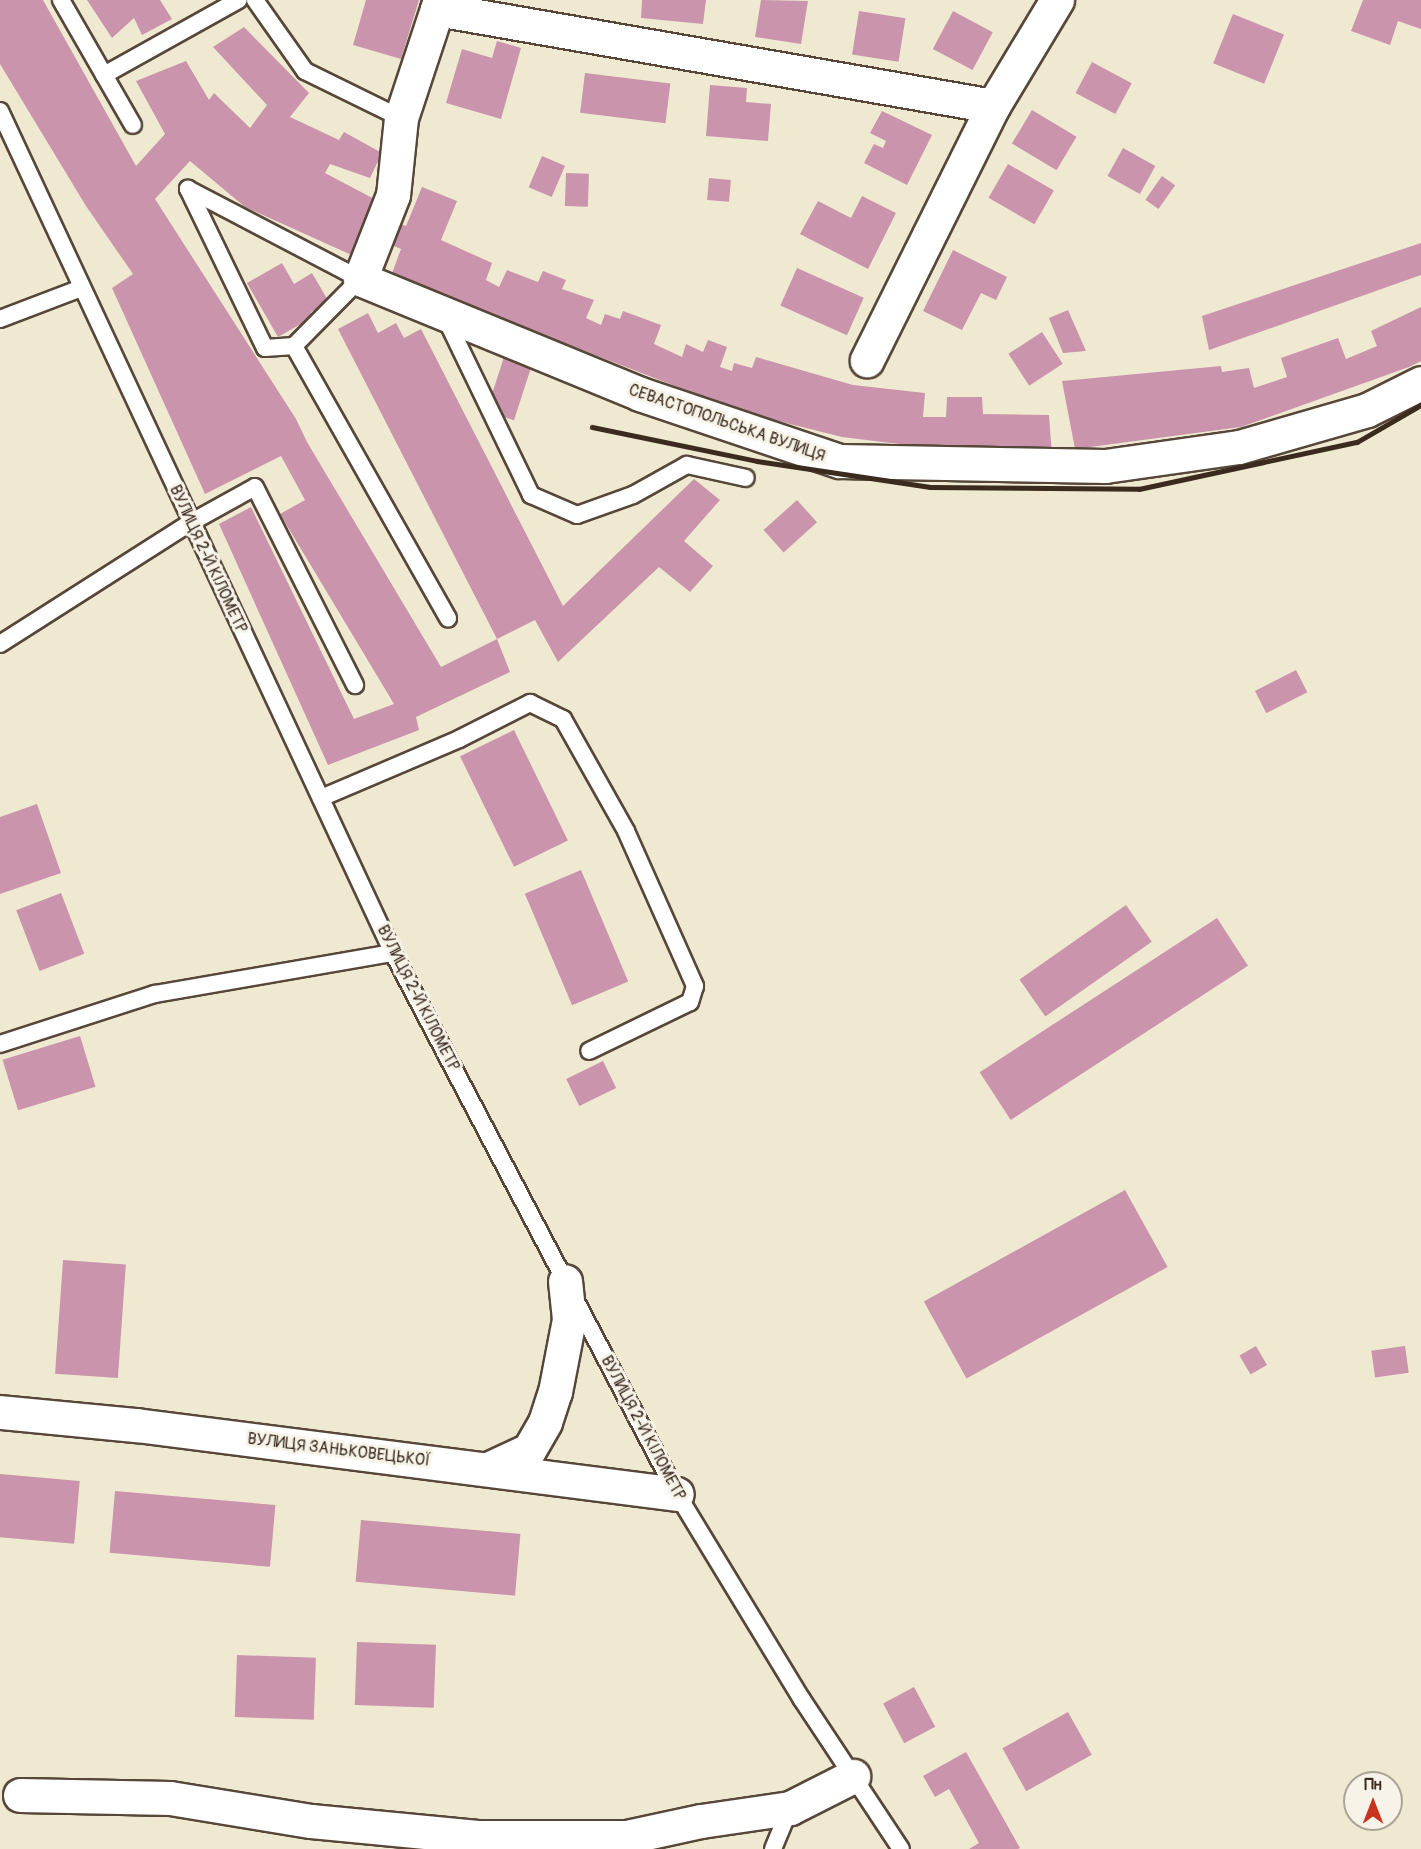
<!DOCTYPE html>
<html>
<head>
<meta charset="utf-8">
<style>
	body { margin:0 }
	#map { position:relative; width:1421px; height:1849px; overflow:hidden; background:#efe9d1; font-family:Pangolin,sans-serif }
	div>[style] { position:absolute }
	.building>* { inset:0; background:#ca95ac; transform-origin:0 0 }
	.roads { filter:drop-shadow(2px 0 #564739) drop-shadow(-2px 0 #564739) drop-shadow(0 2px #564739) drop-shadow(0 -2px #564739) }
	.service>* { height:16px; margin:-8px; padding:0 8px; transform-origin:8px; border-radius:8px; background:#fff }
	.minor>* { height:33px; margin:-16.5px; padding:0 16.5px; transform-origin:16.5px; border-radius:16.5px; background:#fff }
	.rail>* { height:4.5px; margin:-2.25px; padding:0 2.25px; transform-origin:2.25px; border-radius:2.25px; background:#3b2a1e }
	span { translate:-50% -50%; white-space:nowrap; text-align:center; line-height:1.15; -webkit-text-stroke:6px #f7f3e8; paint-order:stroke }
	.street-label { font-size:16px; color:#3b2a1e }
	.north { position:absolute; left:1343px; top:1771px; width:60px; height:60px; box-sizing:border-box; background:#f7f3e8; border:2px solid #aca397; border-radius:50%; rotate:0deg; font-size:16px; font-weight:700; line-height:24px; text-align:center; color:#3b2a1e }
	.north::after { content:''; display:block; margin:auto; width:21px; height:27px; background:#c8321e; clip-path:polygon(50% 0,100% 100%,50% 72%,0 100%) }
</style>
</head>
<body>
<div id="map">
	<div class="building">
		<i style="clip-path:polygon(0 0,43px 0,136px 166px,165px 134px,136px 81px,186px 61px,209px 100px,214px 93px,250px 128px,267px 105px,213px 47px,244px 27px,309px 93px,290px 117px,339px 140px,344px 132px,382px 153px,370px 178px,330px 164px,325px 173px,380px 202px,356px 257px,245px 207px,190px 161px,155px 199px,296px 419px,307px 442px,441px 667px,497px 639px,510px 672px,416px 717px,419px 730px,328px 765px,219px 524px,251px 507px,354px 719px,394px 704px,280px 514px,305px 500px,281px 456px,205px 494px,112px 288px,133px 274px,86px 206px,0 64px)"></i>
		<i style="clip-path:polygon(87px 0,160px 0,172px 19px,142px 35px,134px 18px,112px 38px)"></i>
		<i style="clip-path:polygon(366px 0,419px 0,401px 59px,353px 45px)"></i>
		<i style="clip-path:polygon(642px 0,706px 0,703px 24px,641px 18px)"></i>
		<i style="clip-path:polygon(761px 0,808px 1px,801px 44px,755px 37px)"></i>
		<i style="clip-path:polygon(1363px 0,1421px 0,1421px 29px,1398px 21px,1390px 45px,1351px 31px)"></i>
		<i style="left:859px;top:11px;width:47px;height:44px;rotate:9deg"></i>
		<i style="left:953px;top:11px;width:45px;height:43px;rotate:28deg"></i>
		<i style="left:1233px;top:14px;width:55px;height:53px;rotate:22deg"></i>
		<i style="clip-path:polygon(497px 41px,521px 48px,501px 119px,446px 103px,462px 49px,492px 58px)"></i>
		<i style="left:1092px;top:62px;width:45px;height:35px;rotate:28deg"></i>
		<i style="left:585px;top:73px;width:86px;height:40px;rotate:7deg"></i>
		<i style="clip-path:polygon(710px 85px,747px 88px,746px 102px,771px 104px,768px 141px,706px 136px)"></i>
		<i style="left:1032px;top:110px;width:52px;height:39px;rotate:31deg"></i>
		<i style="clip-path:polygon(882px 111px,932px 135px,907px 185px,864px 163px,874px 144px,883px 148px,886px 141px,870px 133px)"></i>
		<i style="left:1123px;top:148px;width:37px;height:32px;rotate:29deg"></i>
		<i style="left:542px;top:156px;width:25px;height:34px;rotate:23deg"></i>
		<i style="left:1008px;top:164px;width:53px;height:39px;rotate:30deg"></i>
		<i style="left:566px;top:173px;width:23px;height:33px;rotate:2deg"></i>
		<i style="left:1162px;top:176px;width:16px;height:29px;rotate:35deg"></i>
		<i style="left:709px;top:178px;width:22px;height:22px;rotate:5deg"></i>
		<i style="clip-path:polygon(422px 187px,457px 201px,441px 240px,492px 263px,486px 280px,499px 287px,507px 270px,538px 282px,543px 271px,566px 280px,562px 289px,594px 300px,586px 318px,601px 325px,605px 314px,620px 319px,623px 311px,661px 325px,654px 344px,682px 357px,686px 344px,703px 352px,708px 340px,727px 347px,720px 367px,732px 371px,734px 363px,752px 368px,756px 357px,853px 385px,925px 393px,923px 417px,946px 417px,947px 397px,982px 397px,983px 414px,1049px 415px,1052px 455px,948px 450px,842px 437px,742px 412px,391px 276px,401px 249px,389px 244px,398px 223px,406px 226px)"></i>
		<i style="clip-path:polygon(862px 196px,896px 213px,868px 269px,800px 234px,818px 201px,851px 218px)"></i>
		<i style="clip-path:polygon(1421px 243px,1421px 275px,1209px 350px,1202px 316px)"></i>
		<i style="clip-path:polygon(953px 250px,1007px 277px,996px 300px,981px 293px,962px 330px,923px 311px)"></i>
		<i style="clip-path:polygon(282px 263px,294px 284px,312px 273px,329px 302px,311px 312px,313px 317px,278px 337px,247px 283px)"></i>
		<i style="left:797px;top:268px;width:73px;height:41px;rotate:24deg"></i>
		<i style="clip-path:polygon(1421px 307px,1421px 361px,1409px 367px,1241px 427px,1075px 449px,1062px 381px,1221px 366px,1222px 372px,1249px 368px,1254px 388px,1287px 377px,1281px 358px,1338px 338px,1346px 359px,1377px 346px,1371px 331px)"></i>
		<i style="clip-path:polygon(1068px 310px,1086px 351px,1063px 353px,1049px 318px)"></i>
		<i style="clip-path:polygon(368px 313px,378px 333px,396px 323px,404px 338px,421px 329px,563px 606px,694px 479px,720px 500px,684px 541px,713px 566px,690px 592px,659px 567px,558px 662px,535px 620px,497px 639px,338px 329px)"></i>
		<i style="left:1042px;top:332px;width:38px;height:40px;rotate:57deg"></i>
		<i style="left:504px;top:357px;width:29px;height:57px;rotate:18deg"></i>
		<i style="left:797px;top:500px;width:30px;height:45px;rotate:48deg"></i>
		<i style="left:1296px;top:670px;width:25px;height:46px;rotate:63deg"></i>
		<i style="left:514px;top:730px;width:123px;height:60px;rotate:64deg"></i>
		<i style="clip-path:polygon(37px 804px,61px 873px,0 894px,0 817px)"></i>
		<i style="left:581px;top:870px;width:121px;height:61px;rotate:67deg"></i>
		<i style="left:61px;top:893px;width:65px;height:48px;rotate:69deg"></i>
		<i style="left:1126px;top:905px;width:45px;height:130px;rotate:55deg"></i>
		<i style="left:1217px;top:918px;width:57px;height:283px;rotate:57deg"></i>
		<i style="left:80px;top:1036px;width:53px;height:81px;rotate:73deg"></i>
		<i style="left:603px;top:1061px;width:30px;height:41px;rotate:64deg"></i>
		<i style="left:1125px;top:1190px;width:88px;height:230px;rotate:61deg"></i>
		<i style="left:63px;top:1260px;width:63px;height:114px;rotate:4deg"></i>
		<i style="left:1256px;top:1346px;width:22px;height:19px;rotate:60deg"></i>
		<i style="left:1405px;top:1346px;width:27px;height:34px;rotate:82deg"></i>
		<i style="left:0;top:1474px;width:80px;height:63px;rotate:5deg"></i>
		<i style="left:115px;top:1491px;width:161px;height:62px;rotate:5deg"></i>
		<i style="left:361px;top:1520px;width:160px;height:62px;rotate:5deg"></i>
		<i style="left:357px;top:1642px;width:79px;height:63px;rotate:2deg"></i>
		<i style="left:237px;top:1655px;width:79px;height:62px;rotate:2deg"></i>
		<i style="left:914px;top:1687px;width:45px;height:35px;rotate:62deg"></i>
		<i style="left:1068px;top:1712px;width:49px;height:75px;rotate:61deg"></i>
		<i style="clip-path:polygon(966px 1752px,1020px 1848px,1018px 1849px,969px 1849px,979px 1843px,949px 1789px,935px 1797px,923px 1776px)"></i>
	</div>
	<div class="roads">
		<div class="service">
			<i style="left:61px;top:0;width:144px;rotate:60.1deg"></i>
			<i style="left:255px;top:0;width:87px;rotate:54.8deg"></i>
			<i style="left:305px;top:71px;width:107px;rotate:26.1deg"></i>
			<i style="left:104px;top:75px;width:154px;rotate:-29.1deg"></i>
			<i style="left:0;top:111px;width:929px;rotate:64.98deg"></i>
			<i style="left:393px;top:953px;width:611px;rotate:62.3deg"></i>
			<i style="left:677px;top:1494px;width:239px;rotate:58.7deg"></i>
			<i style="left:801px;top:1698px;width:181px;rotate:56.5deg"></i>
			<i style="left:445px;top:317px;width:198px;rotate:64.2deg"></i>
			<i style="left:531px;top:495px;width:50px;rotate:23.5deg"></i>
			<i style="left:577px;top:515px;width:59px;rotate:-19.7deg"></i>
			<i style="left:633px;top:495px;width:62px;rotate:-29.1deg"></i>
			<i style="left:687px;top:465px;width:60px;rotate:12.4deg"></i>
			<i style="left:0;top:319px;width:87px;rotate:-20.9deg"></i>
			<i style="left:294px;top:346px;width:29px;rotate:176deg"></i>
			<i style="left:265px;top:348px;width:177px;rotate:-115.8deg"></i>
			<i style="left:188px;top:189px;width:194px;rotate:27.6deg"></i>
			<i style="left:360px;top:279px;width:94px;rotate:134.6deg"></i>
			<i style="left:294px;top:346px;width:313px;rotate:60.5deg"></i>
			<i style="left:0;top:644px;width:225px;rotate:-32.5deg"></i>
			<i style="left:190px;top:523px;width:74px;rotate:-29deg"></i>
			<i style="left:255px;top:487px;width:222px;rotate:63.2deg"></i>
			<i style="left:321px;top:798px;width:150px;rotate:-23.1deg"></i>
			<i style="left:459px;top:739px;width:80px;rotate:-26.9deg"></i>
			<i style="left:530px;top:703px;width:37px;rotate:26deg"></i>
			<i style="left:563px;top:719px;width:129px;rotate:60.6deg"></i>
			<i style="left:626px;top:831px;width:170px;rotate:66deg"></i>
			<i style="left:695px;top:986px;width:17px;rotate:107deg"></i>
			<i style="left:690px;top:1002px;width:112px;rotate:154.1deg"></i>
			<i style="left:0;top:1044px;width:163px;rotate:-17.9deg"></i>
			<i style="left:155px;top:994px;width:242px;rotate:-9.8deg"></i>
			<i style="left:773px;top:1849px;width:44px;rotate:-67.5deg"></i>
		</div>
		<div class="minor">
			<i style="left:440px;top:0;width:124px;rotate:108.3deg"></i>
			<i style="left:401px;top:118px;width:77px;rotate:95.9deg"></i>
			<i style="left:393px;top:195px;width:90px;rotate:111.4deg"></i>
			<i style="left:360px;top:279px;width:303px;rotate:22.3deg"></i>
			<i style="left:640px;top:394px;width:210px;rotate:18.6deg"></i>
			<i style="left:839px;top:461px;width:266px;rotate:1.1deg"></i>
			<i style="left:1105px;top:466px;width:135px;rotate:-8.1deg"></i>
			<i style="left:1239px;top:447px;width:133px;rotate:-16.1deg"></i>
			<i style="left:1367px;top:410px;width:60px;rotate:-26.6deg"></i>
			<i style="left:437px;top:9px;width:564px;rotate:9.9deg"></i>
			<i style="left:993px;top:106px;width:284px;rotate:116.4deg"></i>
			<i style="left:993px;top:106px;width:124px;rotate:-58.9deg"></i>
			<i style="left:0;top:1412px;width:137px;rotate:5.5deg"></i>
			<i style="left:136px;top:1425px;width:545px;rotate:7.27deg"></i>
			<i style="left:488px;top:1469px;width:45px;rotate:-24.9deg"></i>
			<i style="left:529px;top:1450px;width:32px;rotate:-60deg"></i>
			<i style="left:545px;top:1422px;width:32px;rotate:-72deg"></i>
			<i style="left:555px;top:1392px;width:74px;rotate:-79.1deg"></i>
			<i style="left:569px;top:1319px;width:38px;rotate:-96deg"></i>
			<i style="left:20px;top:1795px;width:150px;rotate:1.1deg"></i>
			<i style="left:170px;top:1798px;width:143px;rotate:9.3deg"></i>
			<i style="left:311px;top:1821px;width:167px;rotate:5.5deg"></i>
			<i style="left:477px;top:1837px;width:150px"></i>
			<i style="left:627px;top:1837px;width:76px;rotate:-12.2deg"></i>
			<i style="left:701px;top:1821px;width:90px;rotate:-8.3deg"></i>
			<i style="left:790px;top:1808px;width:71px;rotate:-26.9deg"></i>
		</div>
	</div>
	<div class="rail">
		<i style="left:592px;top:427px;width:168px;rotate:11.6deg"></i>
		<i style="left:757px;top:461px;width:175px;rotate:8.5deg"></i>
		<i style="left:930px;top:487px;width:209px;rotate:0.5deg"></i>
		<i style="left:1139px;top:489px;width:223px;rotate:-12.2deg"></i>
		<i style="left:1357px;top:442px;width:74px;rotate:-30deg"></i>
	</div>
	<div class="street-label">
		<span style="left:727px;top:423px;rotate:19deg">СЕВАСТОПОЛЬСЬКА ВУЛИЦЯ</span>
		<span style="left:208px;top:559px;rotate:65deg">ВУЛИЦЯ 2-Й КІЛОМЕТР</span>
		<span style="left:418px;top:998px;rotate:63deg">ВУЛИЦЯ 2-Й КІЛОМЕТР</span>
		<span style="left:643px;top:1428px;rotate:62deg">ВУЛИЦЯ 2-Й КІЛОМЕТР</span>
		<span style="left:339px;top:1450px;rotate:7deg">ВУЛИЦЯ ЗАНЬКОВЕЦЬКОЇ</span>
	</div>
	<div class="north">Пн</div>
</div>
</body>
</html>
